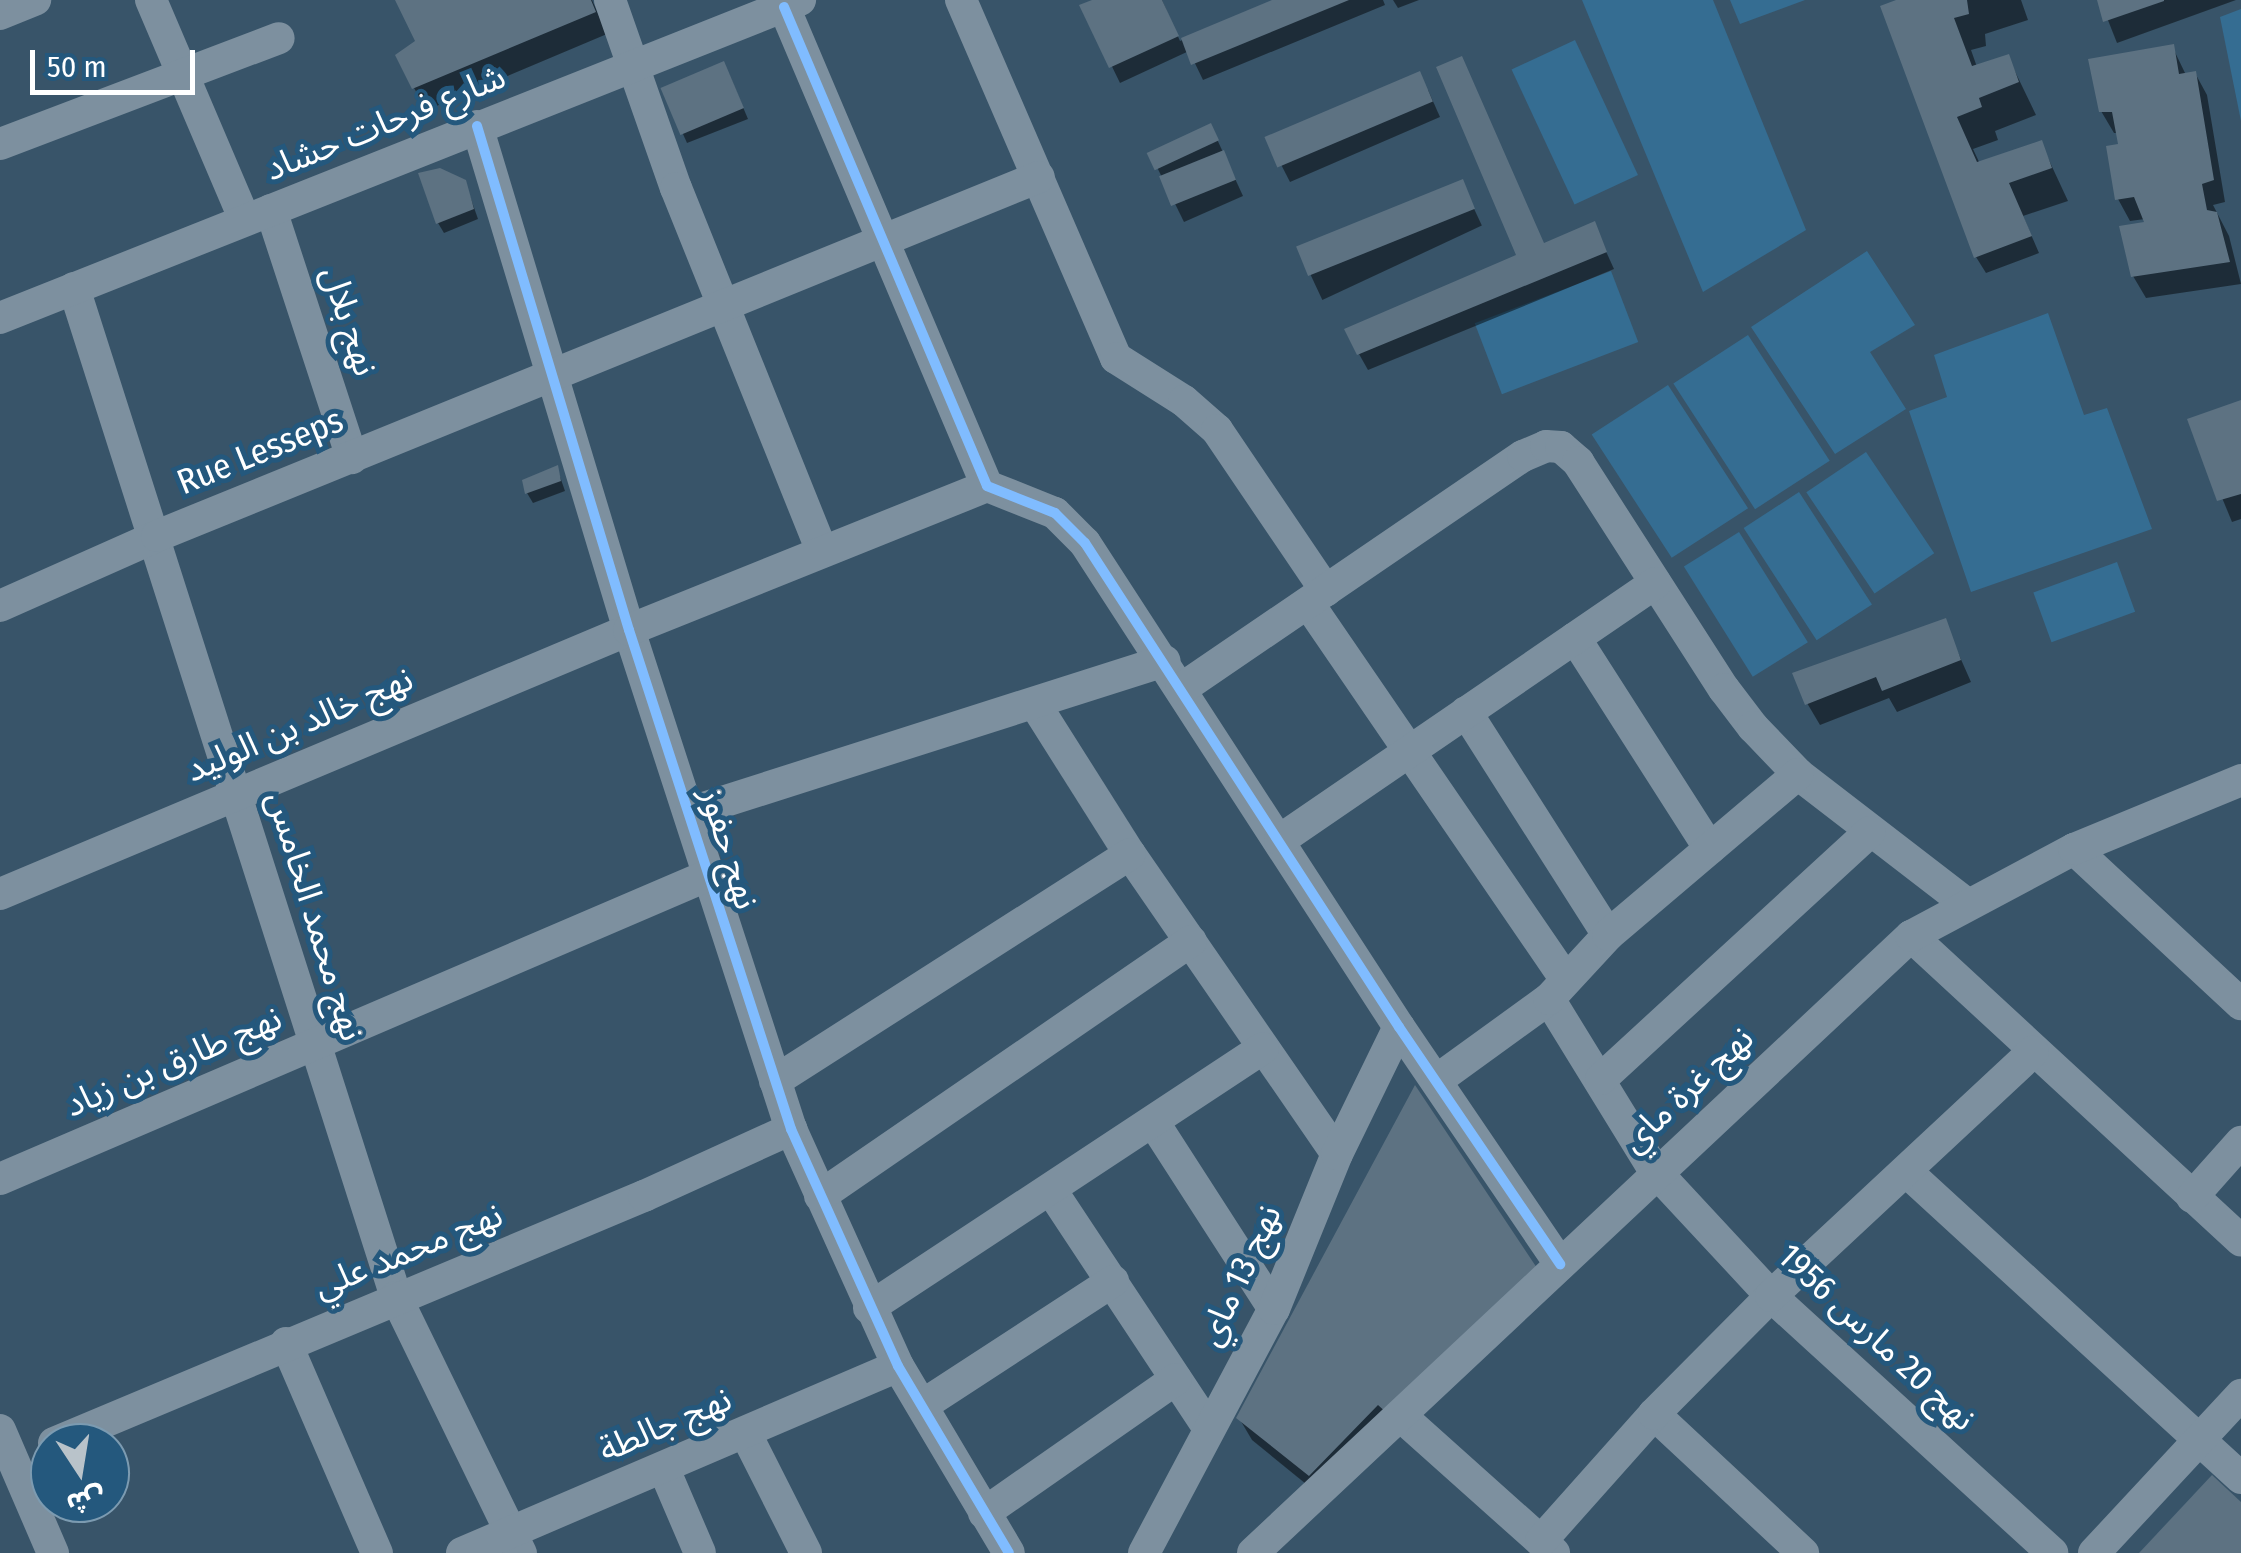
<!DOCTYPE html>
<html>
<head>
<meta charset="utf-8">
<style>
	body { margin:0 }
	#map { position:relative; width:2241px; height:1553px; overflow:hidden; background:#385469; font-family:"Fira Sans Condensed","Noto Sans Arabic",sans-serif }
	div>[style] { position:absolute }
	.green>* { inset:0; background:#356d92; transform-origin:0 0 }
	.shadow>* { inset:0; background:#0007; transform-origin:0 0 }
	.building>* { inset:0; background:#5d7282; transform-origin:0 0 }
	.minor>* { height:32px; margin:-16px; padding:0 16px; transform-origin:16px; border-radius:16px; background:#7d909f }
	.cycleway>* { height:10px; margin:-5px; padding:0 5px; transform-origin:5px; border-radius:5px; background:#80bcff }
	span { translate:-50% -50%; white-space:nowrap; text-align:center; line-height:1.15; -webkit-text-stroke:10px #24587d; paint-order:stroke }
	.street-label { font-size:35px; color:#fff }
	.north { position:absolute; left:30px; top:1423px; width:100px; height:100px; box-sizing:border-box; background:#24587d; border:2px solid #7c9bb1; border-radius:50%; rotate:168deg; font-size:28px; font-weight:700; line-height:40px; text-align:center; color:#fff }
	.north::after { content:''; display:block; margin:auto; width:35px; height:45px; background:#b9c3ca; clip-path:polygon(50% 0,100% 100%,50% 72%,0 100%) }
	.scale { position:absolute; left:30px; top:50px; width:165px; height:45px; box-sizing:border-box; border:5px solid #fff; border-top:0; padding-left:12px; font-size:30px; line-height:35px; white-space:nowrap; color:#fff; -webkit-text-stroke:8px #24587d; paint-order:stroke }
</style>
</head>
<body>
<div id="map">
	<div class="green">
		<i style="clip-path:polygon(1582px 0,1713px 0,1806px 230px,1703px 292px)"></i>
		<i style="clip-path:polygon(1730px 0,1805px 0,1740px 24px)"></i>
		<i style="clip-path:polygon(2241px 9px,2241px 121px,2220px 17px)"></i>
		<i style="left:1575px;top:40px;width:149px;height:70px;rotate:65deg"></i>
		<i style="clip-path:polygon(1867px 251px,1915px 325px,1870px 352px,1906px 409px,1835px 454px,1751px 327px)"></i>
		<i style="left:1611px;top:271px;width:76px;height:146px;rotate:69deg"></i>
		<i style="clip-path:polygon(2048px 313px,2084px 415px,2107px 408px,2152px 529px,1971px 592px,1909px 411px,1947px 397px,1934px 355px)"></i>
		<i style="left:1748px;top:335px;width:150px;height:89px;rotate:57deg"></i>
		<i style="left:1668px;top:385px;width:147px;height:91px;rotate:57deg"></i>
		<i style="left:1866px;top:452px;width:122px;height:72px;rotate:56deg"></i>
		<i style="left:1799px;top:492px;width:134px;height:66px;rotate:57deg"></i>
		<i style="left:1739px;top:532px;width:130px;height:65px;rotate:58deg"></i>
		<i style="left:2117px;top:562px;width:53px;height:89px;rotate:70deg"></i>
	</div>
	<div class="shadow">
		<i style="clip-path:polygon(398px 0,592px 0,607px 34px,427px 110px,414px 88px,418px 42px)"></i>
		<i style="clip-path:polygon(1098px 0,1162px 0,1180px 41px,1279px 0,1383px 0,1385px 5px,1203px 80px,1189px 51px,1120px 83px,1083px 7px)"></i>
		<i style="clip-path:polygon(1393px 0,1419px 0,1398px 8px)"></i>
		<i style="clip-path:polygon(1903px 0,2021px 0,2028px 20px,1985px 34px,1986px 46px,1971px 50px,1977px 67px,2008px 57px,2036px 115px,1995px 131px,1998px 140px,1973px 149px,1980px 164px,2041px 143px,2068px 201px,2023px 216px,2039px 253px,1986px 273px,1976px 257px)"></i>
		<i style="clip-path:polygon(2100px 0,2236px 0,2117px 43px)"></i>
		<i style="clip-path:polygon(2172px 46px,2186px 75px,2195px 73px,2207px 95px,2225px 202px,2213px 205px,2229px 236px,2241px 284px,2146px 298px,2133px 276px,2147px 224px,2145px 219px,2130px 221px,2118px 199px,2121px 146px,2119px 133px,2114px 133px,2101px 111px)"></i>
		<i style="clip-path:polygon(729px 74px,748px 119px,687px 143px,663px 89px)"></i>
		<i style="clip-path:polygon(1428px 90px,1440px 117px,1290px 182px,1268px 139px)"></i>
		<i style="clip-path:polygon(1216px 137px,1243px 196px,1184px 222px,1150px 153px)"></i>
		<i style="clip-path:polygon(465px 182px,478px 219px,444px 233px,438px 223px)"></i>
		<i style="left:1462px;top:183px;width:47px;height:176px;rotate:65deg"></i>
		<i style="clip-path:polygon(1594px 225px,1614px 269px,1368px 370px,1359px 354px,1519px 257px)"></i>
		<i style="clip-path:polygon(2241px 403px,2241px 519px,2232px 522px,2190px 420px)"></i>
		<i style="clip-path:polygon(557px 468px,565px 491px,533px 503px,527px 493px)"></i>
		<i style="clip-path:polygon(1944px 621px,1971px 682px,1897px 712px,1889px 698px,1820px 725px,1807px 703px)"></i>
		<i style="clip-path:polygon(1535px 1269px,1322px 1497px,1252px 1440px,1239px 1418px)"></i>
	</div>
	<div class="building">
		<i style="clip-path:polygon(395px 0,591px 0,596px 12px,412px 89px,395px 55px,415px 41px)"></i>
		<i style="clip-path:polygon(1092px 0,1162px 0,1179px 36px,1109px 68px,1079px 5px)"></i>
		<i style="clip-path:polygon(1272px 0,1349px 0,1191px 65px,1181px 38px)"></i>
		<i style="clip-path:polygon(1896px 0,1967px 0,1969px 14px,1954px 18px,1972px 66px,2009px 54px,2019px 82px,1979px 98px,1982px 107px,1957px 117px,1977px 162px,2042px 140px,2052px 168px,2009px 183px,2032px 236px,1974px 258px,1880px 6px)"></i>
		<i style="clip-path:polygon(2097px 0,2164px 0,2164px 1px,2103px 22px)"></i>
		<i style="clip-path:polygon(2174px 44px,2179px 74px,2196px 71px,2214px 180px,2202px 184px,2207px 210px,2217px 212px,2230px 262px,2131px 277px,2119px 226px,2144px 222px,2134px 197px,2115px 200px,2106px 146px,2118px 144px,2112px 112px,2099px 112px,2088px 59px)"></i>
		<i style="clip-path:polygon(1462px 56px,1544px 243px,1595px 221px,1607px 252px,1357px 355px,1344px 329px,1516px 255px,1436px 67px)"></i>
		<i style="left:724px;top:61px;width:51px;height:69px;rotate:67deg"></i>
		<i style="left:1420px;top:71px;width:33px;height:169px;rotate:67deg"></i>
		<i style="left:1211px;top:123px;width:19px;height:71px;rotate:65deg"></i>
		<i style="left:1224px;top:150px;width:32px;height:70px;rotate:68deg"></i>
		<i style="clip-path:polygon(440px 168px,466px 180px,474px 209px,436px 224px,418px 173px)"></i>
		<i style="left:1463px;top:179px;width:32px;height:180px;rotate:68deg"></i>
		<i style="clip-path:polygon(2241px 400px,2241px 494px,2217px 501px,2187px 419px)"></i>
		<i style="clip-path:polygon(558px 465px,561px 481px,525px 494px,522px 480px)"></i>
		<i style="clip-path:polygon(1946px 618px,1961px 660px,1882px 691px,1876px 677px,1805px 705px,1792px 673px)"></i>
		<i style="clip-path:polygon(1415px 1085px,1537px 1268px,1389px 1415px,1378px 1405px,1309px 1476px,1236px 1418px)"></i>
		<i style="clip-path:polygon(2212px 1475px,2241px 1502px,2241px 1553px,2139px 1553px)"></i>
	</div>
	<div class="minor">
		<i style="left:151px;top:0;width:239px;rotate:66.9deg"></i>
		<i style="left:610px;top:0;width:199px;rotate:70.7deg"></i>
		<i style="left:676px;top:188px;width:392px;rotate:68.1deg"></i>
		<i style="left:961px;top:0;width:390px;rotate:66.6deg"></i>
		<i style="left:1116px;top:358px;width:80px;rotate:32.3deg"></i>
		<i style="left:1184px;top:401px;width:44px;rotate:41.3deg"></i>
		<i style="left:1217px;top:430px;width:194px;rotate:55.9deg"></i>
		<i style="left:784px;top:7px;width:520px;rotate:67.03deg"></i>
		<i style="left:987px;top:486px;width:73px;rotate:21.7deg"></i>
		<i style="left:1055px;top:513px;width:42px;rotate:45deg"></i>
		<i style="left:1085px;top:543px;width:577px;rotate:57.03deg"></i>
		<i style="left:1399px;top:1027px;width:287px;rotate:55.8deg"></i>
		<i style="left:0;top:14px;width:38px;rotate:-22deg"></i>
		<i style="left:477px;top:126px;width:526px;rotate:73.22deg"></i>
		<i style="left:629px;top:630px;width:525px;rotate:72.01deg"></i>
		<i style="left:791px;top:1129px;width:260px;rotate:65.7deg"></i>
		<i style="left:898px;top:1366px;width:217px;rotate:59.3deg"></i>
		<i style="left:0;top:144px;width:298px;rotate:-20.8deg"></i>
		<i style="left:271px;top:210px;width:261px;rotate:71.9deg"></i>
		<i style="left:74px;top:288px;width:1059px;rotate:72.3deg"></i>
		<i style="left:396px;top:1297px;width:285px;rotate:64deg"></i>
		<i style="left:0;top:318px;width:861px;rotate:-21.68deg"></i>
		<i style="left:1308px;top:603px;width:455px;rotate:55.6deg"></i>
		<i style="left:0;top:606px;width:172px;rotate:-24deg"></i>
		<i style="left:157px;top:536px;width:952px;rotate:-22.15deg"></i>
		<i style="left:1575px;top:638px;width:250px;rotate:57.4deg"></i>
		<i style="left:1181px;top:689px;width:414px;rotate:-34.3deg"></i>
		<i style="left:1523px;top:456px;width:25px;rotate:-23deg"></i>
		<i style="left:1546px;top:446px;width:15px;rotate:4deg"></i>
		<i style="left:1561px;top:447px;width:23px;rotate:41deg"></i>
		<i style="left:1578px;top:462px;width:270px;rotate:57.3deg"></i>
		<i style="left:1724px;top:689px;width:48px;rotate:52.7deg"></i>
		<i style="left:1753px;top:727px;width:65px;rotate:46.2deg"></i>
		<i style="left:1798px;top:774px;width:213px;rotate:37.6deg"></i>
		<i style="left:1035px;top:704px;width:178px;rotate:57.7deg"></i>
		<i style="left:1130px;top:854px;width:364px;rotate:55.4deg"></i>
		<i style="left:1466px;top:712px;width:264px;rotate:57.5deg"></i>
		<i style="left:691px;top:812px;width:497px;rotate:-17.7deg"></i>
		<i style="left:1280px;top:840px;width:455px;rotate:-34.4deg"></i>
		<i style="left:2074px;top:849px;width:228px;rotate:42.9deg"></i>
		<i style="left:0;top:894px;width:682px;rotate:-22.77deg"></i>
		<i style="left:629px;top:630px;width:386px;rotate:-21.9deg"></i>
		<i style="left:1911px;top:936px;width:449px;rotate:42.7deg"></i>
		<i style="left:1549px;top:999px;width:202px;rotate:58.4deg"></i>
		<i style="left:1655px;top:1171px;width:171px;rotate:47.1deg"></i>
		<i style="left:1771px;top:1296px;width:381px;rotate:42.4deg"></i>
		<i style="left:1601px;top:1079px;width:365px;rotate:-42.6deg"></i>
		<i style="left:1437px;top:1080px;width:138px;rotate:-35.9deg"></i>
		<i style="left:1549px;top:999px;width:87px;rotate:-47.3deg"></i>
		<i style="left:1608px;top:935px;width:249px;rotate:-40.3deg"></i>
		<i style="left:775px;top:1081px;width:421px;rotate:-32.6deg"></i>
		<i style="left:1154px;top:1123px;width:221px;rotate:57.2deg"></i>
		<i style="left:1907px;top:1172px;width:453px;rotate:42.5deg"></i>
		<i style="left:0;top:1179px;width:771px;rotate:-23.21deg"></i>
		<i style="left:1051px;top:1190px;width:284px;rotate:56.5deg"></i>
		<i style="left:820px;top:1196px;width:450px;rotate:-34.5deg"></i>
		<i style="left:2192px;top:1197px;width:74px;rotate:-48.3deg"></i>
		<i style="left:869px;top:1308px;width:472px;rotate:-33.4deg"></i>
		<i style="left:286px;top:1343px;width:229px;rotate:66.6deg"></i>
		<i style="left:923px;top:1405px;width:227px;rotate:-33.1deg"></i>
		<i style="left:1654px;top:1414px;width:204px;rotate:43deg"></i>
		<i style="left:1402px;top:1417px;width:204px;rotate:41.8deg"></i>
		<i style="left:0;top:1430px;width:134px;rotate:66.7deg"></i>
		<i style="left:746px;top:1434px;width:133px;rotate:63.2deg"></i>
		<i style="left:54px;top:1443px;width:640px;rotate:-22.72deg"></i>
		<i style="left:644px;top:1196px;width:162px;rotate:-24.5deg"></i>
		<i style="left:664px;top:1469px;width:91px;rotate:66.8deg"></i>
		<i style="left:984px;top:1513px;width:234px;rotate:-34.9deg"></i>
		<i style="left:1541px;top:1541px;width:170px;rotate:-48.3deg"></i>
		<i style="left:1654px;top:1414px;width:166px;rotate:-45.2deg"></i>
		<i style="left:1771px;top:1296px;width:358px;rotate:-43deg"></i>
		<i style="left:462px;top:1553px;width:474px;rotate:-23.2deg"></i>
		<i style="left:1144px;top:1553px;width:276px;rotate:-62deg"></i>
		<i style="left:1274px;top:1309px;width:167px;rotate:-67.9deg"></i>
		<i style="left:1337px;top:1154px;width:141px;rotate:-64deg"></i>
		<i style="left:1253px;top:1553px;width:902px;rotate:-43.16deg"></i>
		<i style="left:1911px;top:936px;width:185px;rotate:-28.1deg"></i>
		<i style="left:2074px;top:849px;width:181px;rotate:-22.4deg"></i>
		<i style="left:2094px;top:1553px;width:216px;rotate:-47.1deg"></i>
	</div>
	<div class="cycleway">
		<i style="left:784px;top:7px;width:520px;rotate:67.03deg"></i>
		<i style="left:987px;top:486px;width:73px;rotate:21.7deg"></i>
		<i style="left:1055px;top:513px;width:42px;rotate:45deg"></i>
		<i style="left:1085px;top:543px;width:577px;rotate:57.03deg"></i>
		<i style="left:1399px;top:1027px;width:287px;rotate:55.8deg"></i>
		<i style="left:477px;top:126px;width:526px;rotate:73.22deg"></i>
		<i style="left:629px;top:630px;width:525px;rotate:72.01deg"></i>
		<i style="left:791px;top:1129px;width:260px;rotate:65.7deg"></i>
		<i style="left:898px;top:1366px;width:217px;rotate:59.3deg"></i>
	</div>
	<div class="street-label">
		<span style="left:385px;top:122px;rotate:-22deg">شارع فرحات حشاد</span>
		<span style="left:350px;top:321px;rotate:72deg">نهج بلال</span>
		<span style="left:260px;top:451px;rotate:-22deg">Rue Lesseps</span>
		<span style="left:299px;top:724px;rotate:-23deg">نهج خالد بن الوليد</span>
		<span style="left:730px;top:848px;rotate:73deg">نهج حفوز</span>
		<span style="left:316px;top:916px;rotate:73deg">نهج محمد الخامس</span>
		<span style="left:173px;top:1061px;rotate:-23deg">نهج طارق بن زياد</span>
		<span style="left:1687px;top:1089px;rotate:-43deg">نهج غرة ماي</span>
		<span style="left:408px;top:1250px;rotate:-22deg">نهج محمد علي</span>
		<span style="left:1239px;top:1275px;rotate:-65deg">نهج 13 ماي</span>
		<span style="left:1877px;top:1337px;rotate:43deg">نهج 20 مارس 1956</span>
		<span style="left:665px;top:1424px;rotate:-23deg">نهج جالطة</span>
	</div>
	<div class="north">ش</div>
	<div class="scale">50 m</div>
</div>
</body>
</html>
